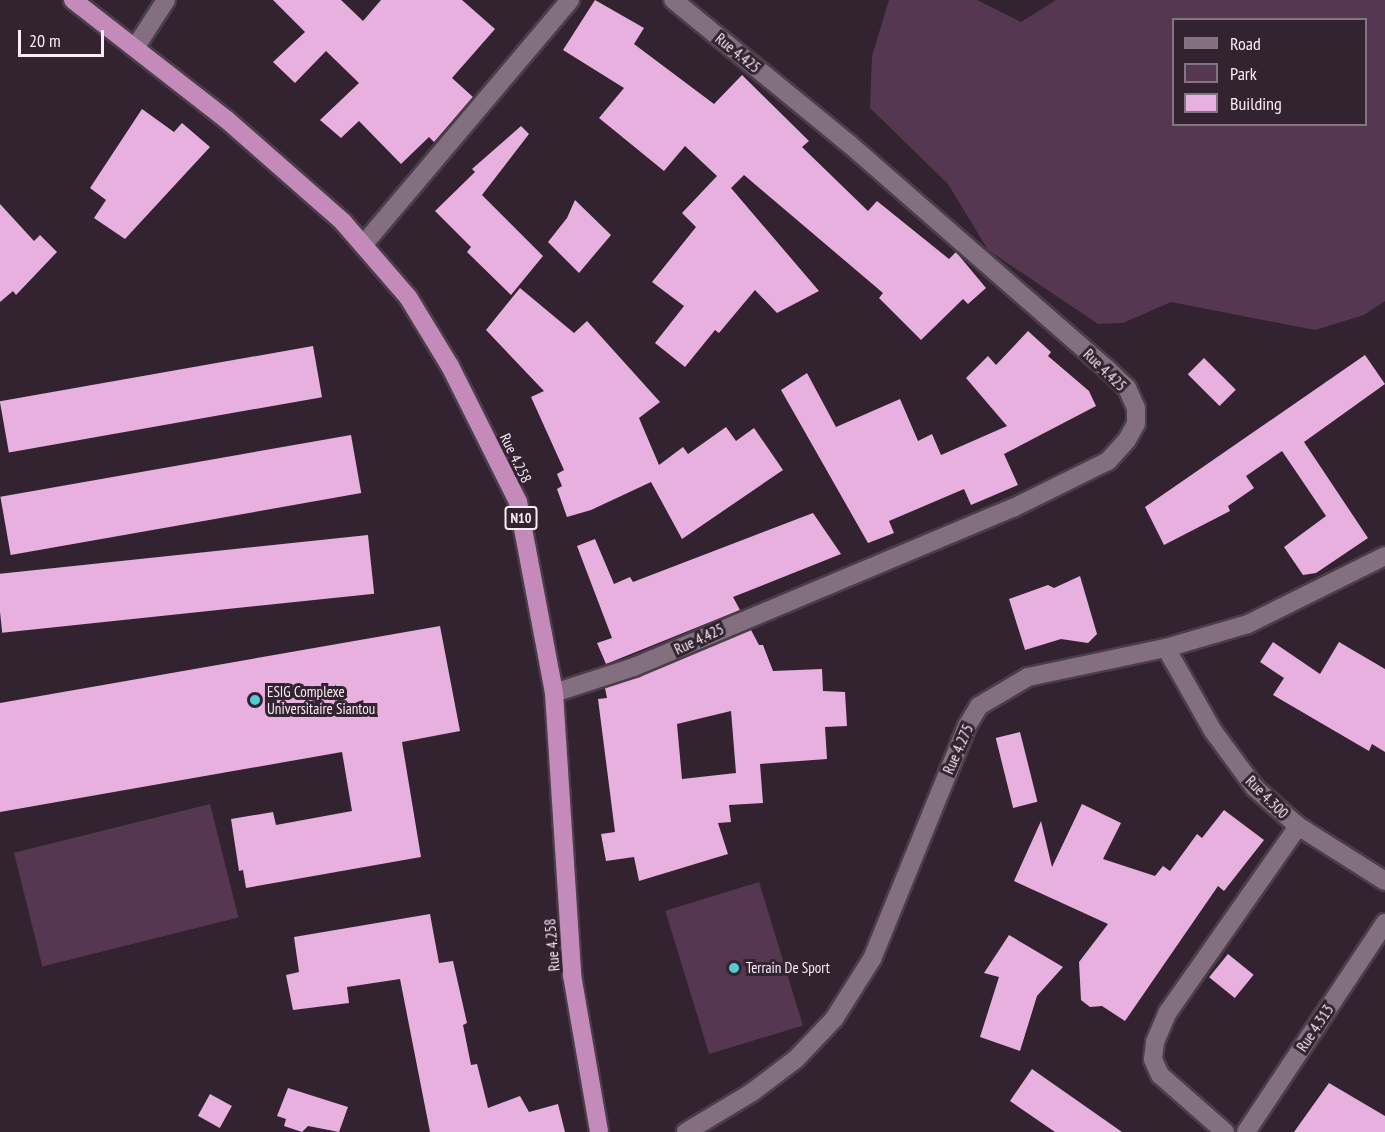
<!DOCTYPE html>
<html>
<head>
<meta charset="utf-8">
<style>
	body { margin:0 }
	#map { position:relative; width:1385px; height:1132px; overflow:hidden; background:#332230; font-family:"PT Sans Narrow",sans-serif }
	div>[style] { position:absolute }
	.green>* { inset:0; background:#563751; transform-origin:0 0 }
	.building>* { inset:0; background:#e8b0de; transform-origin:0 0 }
	.roads { filter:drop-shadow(2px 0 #4b3d49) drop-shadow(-2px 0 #4b3d49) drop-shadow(0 2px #4b3d49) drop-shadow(0 -2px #4b3d49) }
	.minor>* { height:18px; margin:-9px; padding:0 9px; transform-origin:9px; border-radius:9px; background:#836f7f }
	.highway>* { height:18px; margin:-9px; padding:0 9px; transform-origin:9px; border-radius:9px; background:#c48bba }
	.dots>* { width:16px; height:16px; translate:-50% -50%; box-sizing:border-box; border:3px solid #332230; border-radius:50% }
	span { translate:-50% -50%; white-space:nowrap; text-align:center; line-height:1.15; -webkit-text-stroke:6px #332230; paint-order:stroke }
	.shield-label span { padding:2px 4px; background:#332230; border:2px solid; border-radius:4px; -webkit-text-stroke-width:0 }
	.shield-label { font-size:14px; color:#f9eef7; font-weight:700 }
	.street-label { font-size:15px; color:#f9eef7 }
	.poi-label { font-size:15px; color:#f9eef7 }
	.left { translate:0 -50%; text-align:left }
	.legend { position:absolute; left:1172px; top:18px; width:195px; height:108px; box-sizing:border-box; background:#332230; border:2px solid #827480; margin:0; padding:8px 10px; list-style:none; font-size:18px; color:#f9eef7 }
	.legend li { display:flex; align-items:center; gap:12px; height:30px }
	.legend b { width:30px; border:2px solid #827480 }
	.scale { position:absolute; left:18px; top:30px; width:86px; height:27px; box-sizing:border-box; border:3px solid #f9eef7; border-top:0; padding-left:8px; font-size:18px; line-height:21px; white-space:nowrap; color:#f9eef7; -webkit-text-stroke:4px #332230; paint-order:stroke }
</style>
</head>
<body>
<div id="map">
	<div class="green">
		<i style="clip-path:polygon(evenodd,889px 0,977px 0,1021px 22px,1056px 0,1385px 0,1385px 301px,1364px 315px,1315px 330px,1171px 302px,1123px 323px,1098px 324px,988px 250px,948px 184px,870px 108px,872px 56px,889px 0,1174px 20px,1366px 20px,1366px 124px,1174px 124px,1174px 20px)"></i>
		<i style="left:210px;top:804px;width:117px;height:202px;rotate:76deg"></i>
		<i style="left:759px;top:882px;width:150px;height:98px;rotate:73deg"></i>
	</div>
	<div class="building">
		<i style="clip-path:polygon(273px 0,341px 0,363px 21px,381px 0,462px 0,495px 29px,452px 78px,473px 97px,434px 142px,429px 137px,401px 164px,359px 121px,341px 138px,320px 120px,359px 83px,326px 51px,295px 83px,273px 62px,305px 32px)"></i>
		<i style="clip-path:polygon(595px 0,644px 28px,634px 44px,714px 104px,742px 75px,809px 141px,802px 147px,868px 211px,877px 201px,949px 259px,956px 252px,986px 288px,968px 304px,963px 299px,921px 340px,879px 298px,883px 293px,744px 175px,731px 188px,819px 291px,777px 313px,755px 290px,719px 333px,715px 330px,685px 367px,655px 343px,684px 306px,652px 282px,696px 227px,682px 213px,717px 176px,685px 146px,664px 171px,599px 118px,624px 88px,563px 50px)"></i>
		<i style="clip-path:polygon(142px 109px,174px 132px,182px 123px,210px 147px,125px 239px,94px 218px,106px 200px,90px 188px)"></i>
		<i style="clip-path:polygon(521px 126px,529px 134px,482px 195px,543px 256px,511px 295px,467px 252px,471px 247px,435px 211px,475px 172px,472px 169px)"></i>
		<i style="clip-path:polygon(575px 200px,611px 235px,579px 273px,548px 242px,567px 218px)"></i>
		<i style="clip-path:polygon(0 204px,34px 241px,40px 235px,57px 252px,16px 295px,13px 291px,0 302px)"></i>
		<i style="clip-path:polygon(520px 288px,574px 333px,587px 321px,660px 402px,639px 418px,659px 465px,683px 447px,688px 454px,726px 427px,736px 441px,754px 428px,783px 470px,682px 539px,651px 482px,591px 510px,567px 517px,557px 489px,562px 486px,557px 474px,564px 470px,531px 397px,544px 391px,486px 330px)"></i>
		<i style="clip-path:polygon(1028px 331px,1051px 352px,1048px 356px,1089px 391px,1096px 406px,1004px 454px,1018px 485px,971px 505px,964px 489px,889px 521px,894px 533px,868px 543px,781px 390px,807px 373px,836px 427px,900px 399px,918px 441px,932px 434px,941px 455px,1007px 426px,966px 378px,988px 356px,996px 365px)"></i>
		<i style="left:313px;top:346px;width:52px;height:318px;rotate:80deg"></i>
		<i style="clip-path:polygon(1365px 355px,1385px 384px,1304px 442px,1368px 538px,1316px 573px,1303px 575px,1284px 547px,1326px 516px,1282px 451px,1246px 476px,1254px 488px,1228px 506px,1230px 511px,1164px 545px,1145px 507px)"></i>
		<i style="left:1204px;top:358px;width:45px;height:23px;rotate:45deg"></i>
		<i style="left:351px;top:435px;width:59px;height:356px;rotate:80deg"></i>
		<i style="clip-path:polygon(813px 513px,841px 554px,733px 597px,740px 610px,606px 664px,597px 643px,612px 638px,577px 546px,595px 539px,614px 584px,630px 577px,633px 582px)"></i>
		<i style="left:368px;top:535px;width:59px;height:374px;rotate:84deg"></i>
		<i style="clip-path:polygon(1080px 576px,1097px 634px,1088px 643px,1061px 639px,1025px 650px,1009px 599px,1048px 585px,1054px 588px)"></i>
		<i style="clip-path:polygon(440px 626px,460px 731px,402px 742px,421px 857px,246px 888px,243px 870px,239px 871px,231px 819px,273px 812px,276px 825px,352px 811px,342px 752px,0 812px,0 703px)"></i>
		<i style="clip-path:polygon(evenodd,751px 630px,759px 645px,763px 645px,773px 671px,822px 669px,823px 691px,845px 692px,847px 726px,825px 727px,827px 759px,760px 764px,763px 803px,729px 805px,731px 822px,718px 823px,728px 854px,639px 881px,634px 857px,606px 861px,601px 834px,615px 832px,598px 699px,607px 698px,605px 688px,751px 630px,731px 711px,736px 773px,682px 779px,677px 724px,731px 711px)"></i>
		<i style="clip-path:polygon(1273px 642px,1320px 674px,1339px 642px,1385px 669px,1385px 752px,1372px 744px,1369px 751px,1273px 695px,1284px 678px,1260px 662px)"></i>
		<i style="left:1020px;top:732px;width:72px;height:25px;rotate:76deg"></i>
		<i style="clip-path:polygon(1082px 804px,1121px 823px,1103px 859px,1155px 876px,1163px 866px,1170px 871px,1197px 834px,1202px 838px,1224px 810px,1264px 840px,1224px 891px,1218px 886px,1125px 1021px,1102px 1006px,1090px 1007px,1081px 1000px,1079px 962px,1108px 924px,1014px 881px,1041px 821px,1052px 867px)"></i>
		<i style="clip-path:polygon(430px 914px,439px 963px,453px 961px,467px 1023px,463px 1025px,471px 1065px,477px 1064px,488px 1108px,520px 1096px,529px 1112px,558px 1104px,565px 1132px,430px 1132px,400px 979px,347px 987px,349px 1003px,293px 1010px,286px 975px,299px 972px,294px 937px)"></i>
		<i style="clip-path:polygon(1009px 935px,1063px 967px,1037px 996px,1020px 1051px,980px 1037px,999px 977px,984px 973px)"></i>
		<i style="left:1228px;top:954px;width:33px;height:30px;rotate:39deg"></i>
		<i style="clip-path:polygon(1032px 1069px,1122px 1132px,1055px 1132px,1010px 1101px)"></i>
		<i style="clip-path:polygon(1329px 1083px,1385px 1116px,1385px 1132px,1294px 1132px)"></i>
		<i style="clip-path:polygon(288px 1088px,348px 1107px,339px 1132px,308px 1126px,302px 1132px,284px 1126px,286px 1119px,277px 1116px)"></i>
		<i style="left:210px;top:1094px;width:25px;height:25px;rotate:29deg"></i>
	</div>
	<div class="roads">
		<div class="minor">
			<i style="left:135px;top:48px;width:57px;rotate:-57.1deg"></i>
			<i style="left:363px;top:245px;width:321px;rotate:-49.8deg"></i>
			<i style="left:1166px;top:648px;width:95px;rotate:60.5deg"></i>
			<i style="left:1213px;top:731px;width:71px;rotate:53.6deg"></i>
			<i style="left:1255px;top:788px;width:57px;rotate:41.5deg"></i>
			<i style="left:1298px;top:826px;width:103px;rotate:32.3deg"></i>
			<i style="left:554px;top:693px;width:84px;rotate:-18deg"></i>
			<i style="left:634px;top:667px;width:411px;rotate:-22.8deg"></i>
			<i style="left:1013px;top:508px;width:106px;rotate:-26.3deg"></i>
			<i style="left:1108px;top:461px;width:28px;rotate:-48deg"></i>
			<i style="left:1127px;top:440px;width:18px;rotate:-61deg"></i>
			<i style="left:1136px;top:424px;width:16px;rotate:-90deg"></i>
			<i style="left:1136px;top:408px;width:22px;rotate:-114deg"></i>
			<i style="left:1127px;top:388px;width:29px;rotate:-136deg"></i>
			<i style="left:1106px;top:368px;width:342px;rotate:-138.9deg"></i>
			<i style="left:848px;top:143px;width:226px;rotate:-140.7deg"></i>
			<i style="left:686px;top:1132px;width:76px;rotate:-31deg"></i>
			<i style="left:751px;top:1093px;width:56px;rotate:-37.1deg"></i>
			<i style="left:796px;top:1059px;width:55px;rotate:-46.5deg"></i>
			<i style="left:834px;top:1019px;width:71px;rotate:-57.7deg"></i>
			<i style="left:872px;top:959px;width:252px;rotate:-67.8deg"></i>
			<i style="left:967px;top:726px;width:23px;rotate:-59deg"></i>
			<i style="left:979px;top:706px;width:57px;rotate:-30.6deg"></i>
			<i style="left:1028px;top:677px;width:141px;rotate:-11.9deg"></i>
			<i style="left:1166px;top:648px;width:85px;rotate:-16.3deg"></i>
			<i style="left:1248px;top:624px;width:153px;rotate:-26.4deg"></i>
			<i style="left:1225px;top:1132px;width:86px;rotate:-138.8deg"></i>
			<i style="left:1160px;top:1075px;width:17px;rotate:-114deg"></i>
			<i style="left:1153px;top:1059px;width:17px;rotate:-83deg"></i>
			<i style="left:1155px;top:1042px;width:33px;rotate:-67deg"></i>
			<i style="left:1168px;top:1012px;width:227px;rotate:-55deg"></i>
			<i style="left:1246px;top:1132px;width:251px;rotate:-56.4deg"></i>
		</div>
		<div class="highway">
			<i style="left:73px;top:0;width:195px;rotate:37.9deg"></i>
			<i style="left:227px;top:120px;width:154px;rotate:41.3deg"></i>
			<i style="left:343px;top:222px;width:99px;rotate:49.1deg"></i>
			<i style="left:408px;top:297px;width:81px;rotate:58.7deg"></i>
			<i style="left:450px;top:366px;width:152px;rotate:63.4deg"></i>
			<i style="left:518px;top:502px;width:194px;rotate:79.3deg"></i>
			<i style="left:554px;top:693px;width:283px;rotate:86.3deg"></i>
			<i style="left:572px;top:975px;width:159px;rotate:80.2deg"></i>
		</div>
	</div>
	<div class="dots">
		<i style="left:255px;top:700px;background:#51ccd2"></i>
		<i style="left:734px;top:968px;background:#51ccd2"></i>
	</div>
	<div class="shield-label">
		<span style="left:521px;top:518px">N10</span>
	</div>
	<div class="street-label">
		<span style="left:738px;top:53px;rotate:39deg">Rue 4.425</span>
		<span style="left:1105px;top:370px;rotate:44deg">Rue 4.425</span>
		<span style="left:516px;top:458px;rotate:64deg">Rue 4.258</span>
		<span style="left:699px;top:639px;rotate:-25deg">Rue 4.425</span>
		<span style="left:958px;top:749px;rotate:-66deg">Rue 4.275</span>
		<span style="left:1267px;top:797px;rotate:45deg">Rue 4.300</span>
		<span style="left:552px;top:945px;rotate:-95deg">Rue 4.258</span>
		<span style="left:1315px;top:1028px;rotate:-56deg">Rue 4.313</span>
	</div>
	<div class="poi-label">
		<span class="left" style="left:267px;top:700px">ESIG Complexe<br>Universitaire Siantou</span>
		<span class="left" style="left:746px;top:968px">Terrain De Sport</span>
	</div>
	<ul class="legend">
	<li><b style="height:8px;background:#836f7f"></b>Road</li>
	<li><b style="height:16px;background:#563751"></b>Park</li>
	<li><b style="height:16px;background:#e8b0de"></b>Building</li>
	</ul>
	<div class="scale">20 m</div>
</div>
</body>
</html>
